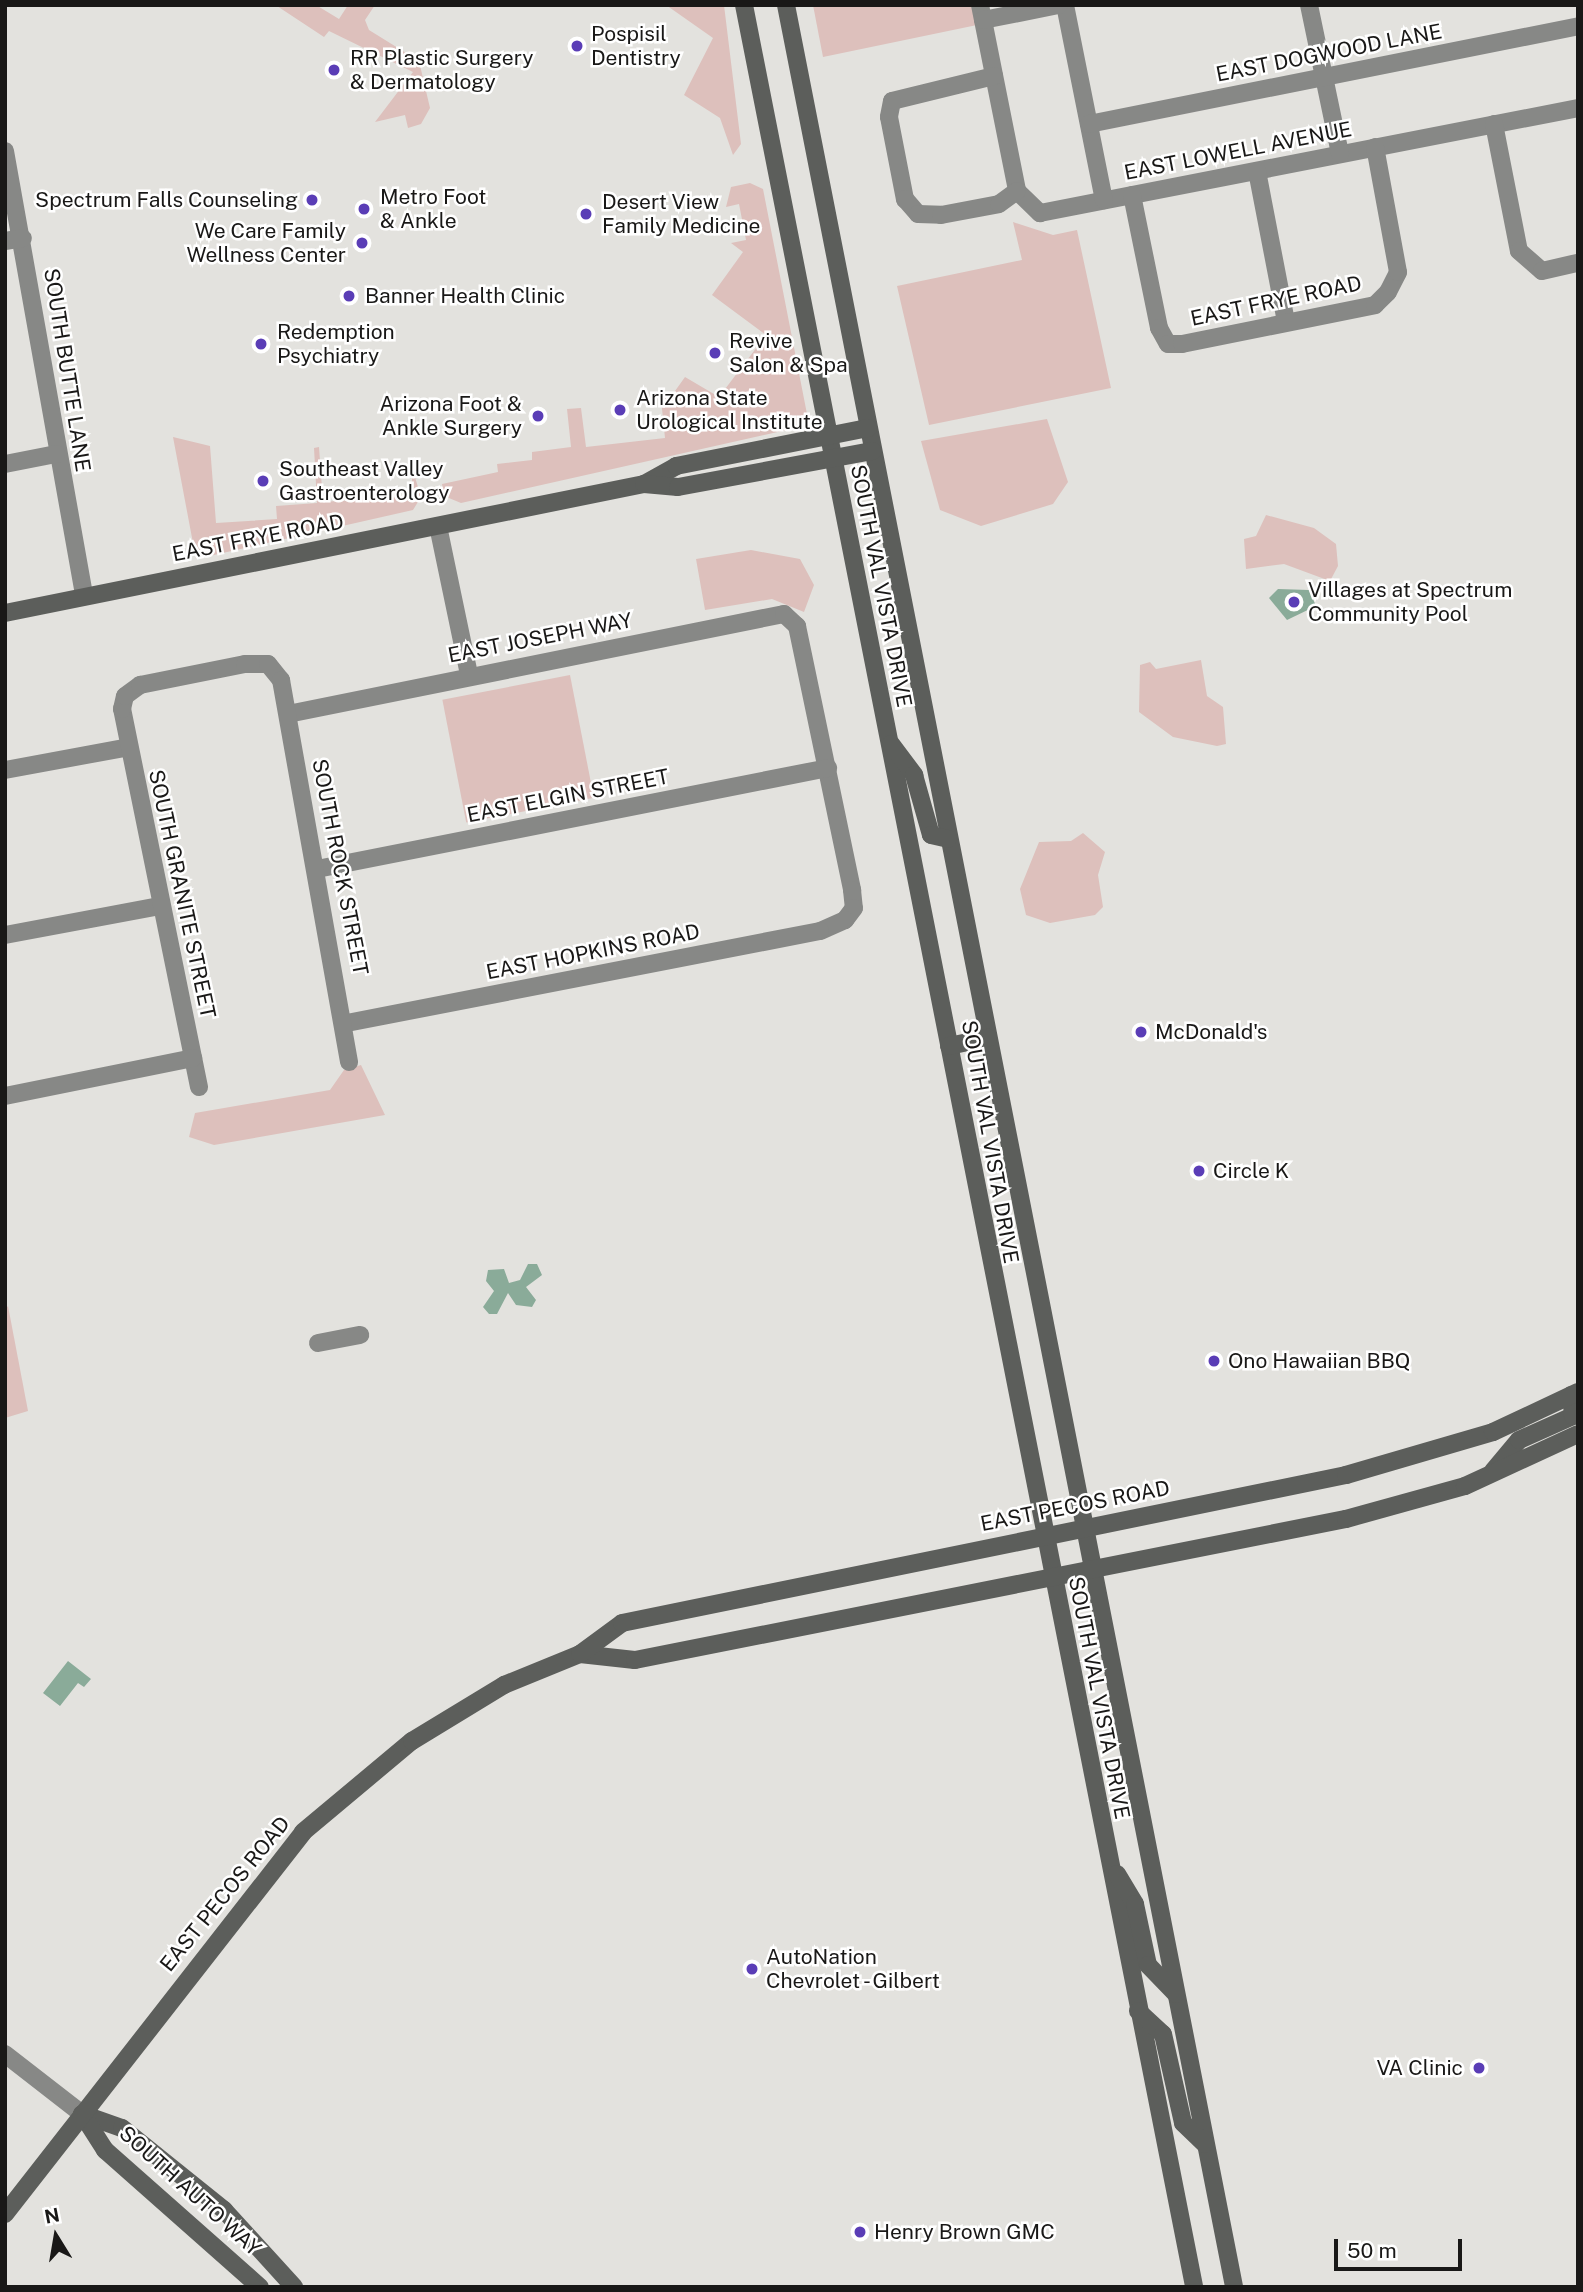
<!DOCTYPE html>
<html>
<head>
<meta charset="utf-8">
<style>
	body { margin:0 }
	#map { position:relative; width:1583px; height:2292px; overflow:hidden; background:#e3e2de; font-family:"Public Sans",sans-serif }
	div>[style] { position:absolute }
	.green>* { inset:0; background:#ddc0bc; transform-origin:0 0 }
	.water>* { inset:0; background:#8aab99 }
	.street>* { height:18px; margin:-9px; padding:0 9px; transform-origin:9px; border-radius:9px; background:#878886 }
	.secondary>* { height:18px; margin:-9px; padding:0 9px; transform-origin:9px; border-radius:9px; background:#5c5e5b }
	.dots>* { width:19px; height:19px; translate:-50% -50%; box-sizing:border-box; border:4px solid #fff; border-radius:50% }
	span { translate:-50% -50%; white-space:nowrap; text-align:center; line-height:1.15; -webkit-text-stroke:5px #fff; paint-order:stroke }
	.poi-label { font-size:21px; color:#191817 }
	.left { translate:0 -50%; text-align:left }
	.right { translate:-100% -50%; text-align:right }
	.street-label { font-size:21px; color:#191817 }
	.frame { position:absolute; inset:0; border:7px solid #191817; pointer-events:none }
	.north { position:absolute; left:21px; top:2201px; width:70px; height:70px; -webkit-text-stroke:5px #fff; paint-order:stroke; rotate:349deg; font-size:19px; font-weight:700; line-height:28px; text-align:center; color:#191817 }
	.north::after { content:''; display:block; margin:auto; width:24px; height:32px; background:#191817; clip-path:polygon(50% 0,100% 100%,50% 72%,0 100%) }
	.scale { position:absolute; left:1334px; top:2239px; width:128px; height:32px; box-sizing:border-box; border:4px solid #191817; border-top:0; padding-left:9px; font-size:21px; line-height:24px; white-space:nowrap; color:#191817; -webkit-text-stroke:5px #fff; paint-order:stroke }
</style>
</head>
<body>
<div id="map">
	<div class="green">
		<i style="clip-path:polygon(316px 5px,339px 19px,348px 5px,375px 5px,365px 20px,369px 30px,419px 61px,430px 108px,421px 124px,408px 128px,405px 115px,375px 122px,413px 72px,329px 31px,324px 37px,277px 6px)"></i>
		<i style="clip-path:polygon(666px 5px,724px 5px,741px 144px,733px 155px,720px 118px,684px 95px,713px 38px)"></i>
		<i style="clip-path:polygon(813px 5px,973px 5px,977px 25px,823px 57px)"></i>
		<i style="clip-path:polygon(750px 183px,763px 189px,807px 414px,800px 427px,461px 503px,444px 496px,442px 484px,498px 472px,497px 464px,532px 460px,532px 452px,571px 447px,567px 409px,581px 408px,586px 447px,665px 438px,661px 399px,670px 398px,685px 377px,719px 397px,766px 335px,712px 295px,743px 252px,731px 243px,746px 240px,739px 204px,726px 207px,731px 187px)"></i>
		<i style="clip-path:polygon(1013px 222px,1053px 235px,1077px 230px,1111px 388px,929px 425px,897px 286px,1022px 260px)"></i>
		<i style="clip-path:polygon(1047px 419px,1068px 482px,1053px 504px,981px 526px,940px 510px,921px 441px)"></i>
		<i style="clip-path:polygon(173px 437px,210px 446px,216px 523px,277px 519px,276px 506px,317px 503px,314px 448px,319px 447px,323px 502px,413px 496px,411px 464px,421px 497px,413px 510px,196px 559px)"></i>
		<i style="clip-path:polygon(1266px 515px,1314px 528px,1336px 544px,1338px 566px,1330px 581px,1284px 564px,1246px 569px,1244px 539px,1256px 536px)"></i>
		<i style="clip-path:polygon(751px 550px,800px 559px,814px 585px,804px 612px,772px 599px,705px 610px,696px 559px)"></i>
		<i style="clip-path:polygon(1201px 660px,1207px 696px,1223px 707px,1226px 744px,1217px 746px,1173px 737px,1139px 712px,1140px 665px,1150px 662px,1156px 669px)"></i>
		<i style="left:570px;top:675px;width:125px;height:130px;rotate:79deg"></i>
		<i style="clip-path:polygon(1083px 833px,1105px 852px,1098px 875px,1103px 907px,1095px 915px,1050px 923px,1026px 915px,1020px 889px,1039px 842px,1071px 841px)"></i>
		<i style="clip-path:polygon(361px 1065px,385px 1115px,214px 1145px,189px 1137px,195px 1113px,330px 1090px,344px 1070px)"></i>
		<i style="clip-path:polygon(8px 1306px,28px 1411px,5px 1418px,5px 1310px)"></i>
	</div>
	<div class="water">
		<i style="clip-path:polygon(1278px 589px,1309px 590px,1316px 606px,1287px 620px,1269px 598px)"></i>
		<i style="clip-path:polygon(528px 1264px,537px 1264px,542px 1275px,526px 1287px,536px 1300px,532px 1307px,516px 1305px,508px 1293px,497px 1314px,489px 1314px,483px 1307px,494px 1291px,486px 1281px,488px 1270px,504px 1269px,509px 1283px,520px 1280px)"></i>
		<i style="clip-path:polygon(68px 1661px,91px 1679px,84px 1687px,78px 1683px,60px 1706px,43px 1693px)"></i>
	</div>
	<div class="street">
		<i style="left:980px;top:5px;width:190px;rotate:78.7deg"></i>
		<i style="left:1017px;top:191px;width:32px;rotate:44deg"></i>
		<i style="left:1040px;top:213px;width:548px;rotate:-11.04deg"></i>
		<i style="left:1065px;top:5px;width:199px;rotate:78.7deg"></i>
		<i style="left:1309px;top:5px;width:152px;rotate:78.2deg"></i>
		<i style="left:983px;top:20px;width:77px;rotate:-11.2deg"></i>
		<i style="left:994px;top:76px;width:105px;rotate:166.2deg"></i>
		<i style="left:892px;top:101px;width:16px;rotate:101deg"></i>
		<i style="left:889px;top:117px;width:84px;rotate:79deg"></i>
		<i style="left:905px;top:199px;width:20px;rotate:49deg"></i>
		<i style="left:918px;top:214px;width:23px;rotate:2deg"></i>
		<i style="left:941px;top:215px;width:59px;rotate:-10.7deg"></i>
		<i style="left:999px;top:204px;width:22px;rotate:-36deg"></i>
		<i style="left:1089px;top:124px;width:499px;rotate:-11.3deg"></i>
		<i style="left:1494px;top:124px;width:129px;rotate:78.9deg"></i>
		<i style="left:1519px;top:251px;width:30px;rotate:41deg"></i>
		<i style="left:1542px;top:271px;width:37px;rotate:-13deg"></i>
		<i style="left:5px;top:151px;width:452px;rotate:79.9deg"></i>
		<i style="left:1257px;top:171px;width:154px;rotate:79.1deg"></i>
		<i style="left:1132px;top:195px;width:136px;rotate:78.5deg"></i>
		<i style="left:1159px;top:328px;width:18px;rotate:61deg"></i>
		<i style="left:1168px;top:344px;width:14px"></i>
		<i style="left:1182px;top:344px;width:197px;rotate:-11.4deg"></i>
		<i style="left:1375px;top:305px;width:18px;rotate:-45deg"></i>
		<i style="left:1388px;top:292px;width:22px;rotate:-63deg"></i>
		<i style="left:1398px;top:272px;width:127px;rotate:-100.4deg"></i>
		<i style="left:5px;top:241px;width:18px;rotate:-9deg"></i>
		<i style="left:5px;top:464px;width:52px;rotate:-11.1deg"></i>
		<i style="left:438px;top:526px;width:152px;rotate:78.2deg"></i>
		<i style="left:288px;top:714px;width:506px;rotate:-11.4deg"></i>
		<i style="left:784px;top:614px;width:18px;rotate:43deg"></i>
		<i style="left:797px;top:626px;width:270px;rotate:78.2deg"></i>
		<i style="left:852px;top:890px;width:18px;rotate:84deg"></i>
		<i style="left:854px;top:908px;width:15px;rotate:127deg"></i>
		<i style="left:845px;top:920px;width:27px;rotate:156deg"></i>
		<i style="left:820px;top:931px;width:482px;rotate:169deg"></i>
		<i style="left:5px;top:770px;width:126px;rotate:-10.5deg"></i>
		<i style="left:317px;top:869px;width:521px;rotate:-11.18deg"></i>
		<i style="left:5px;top:935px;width:158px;rotate:-10.6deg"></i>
		<i style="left:199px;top:1087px;width:386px;rotate:-101.5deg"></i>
		<i style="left:122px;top:709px;width:13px;rotate:-77deg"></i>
		<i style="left:125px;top:696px;width:19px;rotate:-36deg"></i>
		<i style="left:140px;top:685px;width:107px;rotate:-11.3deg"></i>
		<i style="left:245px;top:664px;width:23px"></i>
		<i style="left:268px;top:664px;width:21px;rotate:51deg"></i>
		<i style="left:281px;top:680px;width:388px;rotate:79.9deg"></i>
		<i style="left:5px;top:1096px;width:192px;rotate:-11.4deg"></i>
		<i style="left:318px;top:1343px;width:43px;rotate:-10.8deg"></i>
		<i style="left:5px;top:2054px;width:98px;rotate:37.9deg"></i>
	</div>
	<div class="secondary">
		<i style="left:744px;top:5px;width:2326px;rotate:78.84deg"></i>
		<i style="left:786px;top:5px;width:2326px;rotate:78.89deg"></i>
		<i style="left:644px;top:484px;width:37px;rotate:-29deg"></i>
		<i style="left:676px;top:466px;width:196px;rotate:-11.2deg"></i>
		<i style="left:5px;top:613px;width:652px;rotate:-11.41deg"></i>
		<i style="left:644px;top:484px;width:34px;rotate:5deg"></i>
		<i style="left:678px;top:487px;width:198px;rotate:-10.5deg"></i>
		<i style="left:891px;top:744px;width:39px;rotate:53deg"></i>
		<i style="left:914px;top:775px;width:62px;rotate:74.2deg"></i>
		<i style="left:931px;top:835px;width:17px;rotate:13deg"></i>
		<i style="left:949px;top:1046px;width:40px;rotate:-12deg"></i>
		<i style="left:1493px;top:1471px;width:40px;rotate:-50deg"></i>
		<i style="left:1519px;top:1440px;width:59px;rotate:-24deg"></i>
		<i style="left:1573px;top:1416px;width:21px;rotate:-95deg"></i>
		<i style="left:580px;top:1654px;width:55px;rotate:6.2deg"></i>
		<i style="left:635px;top:1660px;width:725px;rotate:-11.22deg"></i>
		<i style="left:1346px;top:1519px;width:123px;rotate:-15.5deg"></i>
		<i style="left:1465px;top:1486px;width:124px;rotate:-24.7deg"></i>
		<i style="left:1117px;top:1874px;width:35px;rotate:59deg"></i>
		<i style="left:1135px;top:1904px;width:62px;rotate:78deg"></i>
		<i style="left:1148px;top:1965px;width:40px;rotate:46deg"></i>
		<i style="left:1138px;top:2011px;width:34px;rotate:43deg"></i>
		<i style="left:1163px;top:2034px;width:91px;rotate:77.3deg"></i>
		<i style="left:1183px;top:2123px;width:30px;rotate:44deg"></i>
		<i style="left:82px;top:2114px;width:42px;rotate:19.3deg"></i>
		<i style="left:122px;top:2128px;width:131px;rotate:38.8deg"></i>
		<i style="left:224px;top:2210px;width:104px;rotate:47.7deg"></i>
		<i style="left:82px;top:2114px;width:43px;rotate:57.4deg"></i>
		<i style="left:105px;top:2150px;width:207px;rotate:41.5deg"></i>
		<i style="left:5px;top:2214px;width:484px;rotate:-52deg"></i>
		<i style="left:303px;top:1832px;width:142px;rotate:-39.9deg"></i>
		<i style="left:412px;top:1741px;width:108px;rotate:-31.3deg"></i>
		<i style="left:504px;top:1685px;width:82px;rotate:-22.2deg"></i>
		<i style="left:580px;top:1654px;width:52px;rotate:-36.4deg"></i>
		<i style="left:622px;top:1623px;width:739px;rotate:-11.55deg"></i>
		<i style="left:1346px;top:1475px;width:153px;rotate:-16.3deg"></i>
		<i style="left:1493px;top:1432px;width:94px;rotate:-25.2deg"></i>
	</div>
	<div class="dots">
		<i style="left:577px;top:46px;background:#5a3db6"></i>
		<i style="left:334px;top:70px;background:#5a3db6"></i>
		<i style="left:312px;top:200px;background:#5a3db6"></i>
		<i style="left:364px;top:209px;background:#5a3db6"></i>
		<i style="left:586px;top:214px;background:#5a3db6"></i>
		<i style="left:362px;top:243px;background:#5a3db6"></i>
		<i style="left:349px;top:296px;background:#5a3db6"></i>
		<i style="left:261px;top:344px;background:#5a3db6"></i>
		<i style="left:715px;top:353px;background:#5a3db6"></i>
		<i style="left:620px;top:410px;background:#5a3db6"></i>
		<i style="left:538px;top:416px;background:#5a3db6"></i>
		<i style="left:263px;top:481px;background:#5a3db6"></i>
		<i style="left:1294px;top:602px;background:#5a3db6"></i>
		<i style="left:1141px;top:1032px;background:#5a3db6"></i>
		<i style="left:1199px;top:1171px;background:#5a3db6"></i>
		<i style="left:1214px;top:1361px;background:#5a3db6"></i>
		<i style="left:752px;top:1969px;background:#5a3db6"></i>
		<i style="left:1479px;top:2068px;background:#5a3db6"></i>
		<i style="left:860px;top:2232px;background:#5a3db6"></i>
	</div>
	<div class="poi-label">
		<span class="left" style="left:591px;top:46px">Pospisil<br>Dentistry</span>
		<span class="left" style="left:350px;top:70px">RR Plastic Surgery<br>&amp; Dermatology</span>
		<span class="left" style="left:380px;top:209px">Metro Foot<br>&amp; Ankle</span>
		<span class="right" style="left:298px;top:200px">Spectrum Falls Counseling</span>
		<span class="left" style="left:602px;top:214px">Desert View<br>Family Medicine</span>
		<span class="right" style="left:346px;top:243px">We Care Family<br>Wellness Center</span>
		<span class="left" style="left:365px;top:296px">Banner Health Clinic</span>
		<span class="left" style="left:277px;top:344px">Redemption<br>Psychiatry</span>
		<span class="left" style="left:729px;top:353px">Revive<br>Salon &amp; Spa</span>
		<span class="left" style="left:636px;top:410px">Arizona State<br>Urological Institute</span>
		<span class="right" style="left:522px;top:416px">Arizona Foot &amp;<br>Ankle Surgery</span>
		<span class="left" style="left:279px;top:481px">Southeast Valley<br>Gastroenterology</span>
		<span class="left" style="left:1308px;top:602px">Villages at Spectrum<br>Community Pool</span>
		<span class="left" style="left:1155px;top:1032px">McDonald's</span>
		<span class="left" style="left:1213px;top:1171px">Circle K</span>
		<span class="left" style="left:1228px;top:1361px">Ono Hawaiian BBQ</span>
		<span class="left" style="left:766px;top:1969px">AutoNation<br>Chevrolet - Gilbert</span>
		<span class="right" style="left:1463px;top:2068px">VA Clinic</span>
		<span class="left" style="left:874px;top:2232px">Henry Brown GMC</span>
	</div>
	<div class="street-label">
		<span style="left:1329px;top:53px;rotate:-11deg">EAST DOGWOOD LANE</span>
		<span style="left:1238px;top:151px;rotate:-11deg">EAST LOWELL AVENUE</span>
		<span style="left:1276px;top:301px;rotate:-12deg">EAST FRYE ROAD</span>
		<span style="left:67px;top:370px;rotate:81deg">SOUTH BUTTE LANE</span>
		<span style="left:258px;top:538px;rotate:-11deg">EAST FRYE ROAD</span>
		<span style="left:881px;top:586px;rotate:79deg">SOUTH VAL VISTA DRIVE</span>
		<span style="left:540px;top:638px;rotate:-11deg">EAST JOSEPH WAY</span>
		<span style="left:568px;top:796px;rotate:-11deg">EAST ELGIN STREET</span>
		<span style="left:340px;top:867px;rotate:79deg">SOUTH ROCK STREET</span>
		<span style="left:182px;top:894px;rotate:78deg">SOUTH GRANITE STREET</span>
		<span style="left:593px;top:952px;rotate:-11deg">EAST HOPKINS ROAD</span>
		<span style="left:990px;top:1142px;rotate:80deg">SOUTH VAL VISTA DRIVE</span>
		<span style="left:1075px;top:1506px;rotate:-11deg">EAST PECOS ROAD</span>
		<span style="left:1099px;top:1698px;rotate:79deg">SOUTH VAL VISTA DRIVE</span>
		<span style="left:225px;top:1894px;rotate:-51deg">EAST PECOS ROAD</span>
		<span style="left:190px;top:2191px;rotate:42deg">SOUTH AUTO WAY</span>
	</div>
	<div class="frame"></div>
	<div class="north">N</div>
	<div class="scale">50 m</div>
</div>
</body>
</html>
